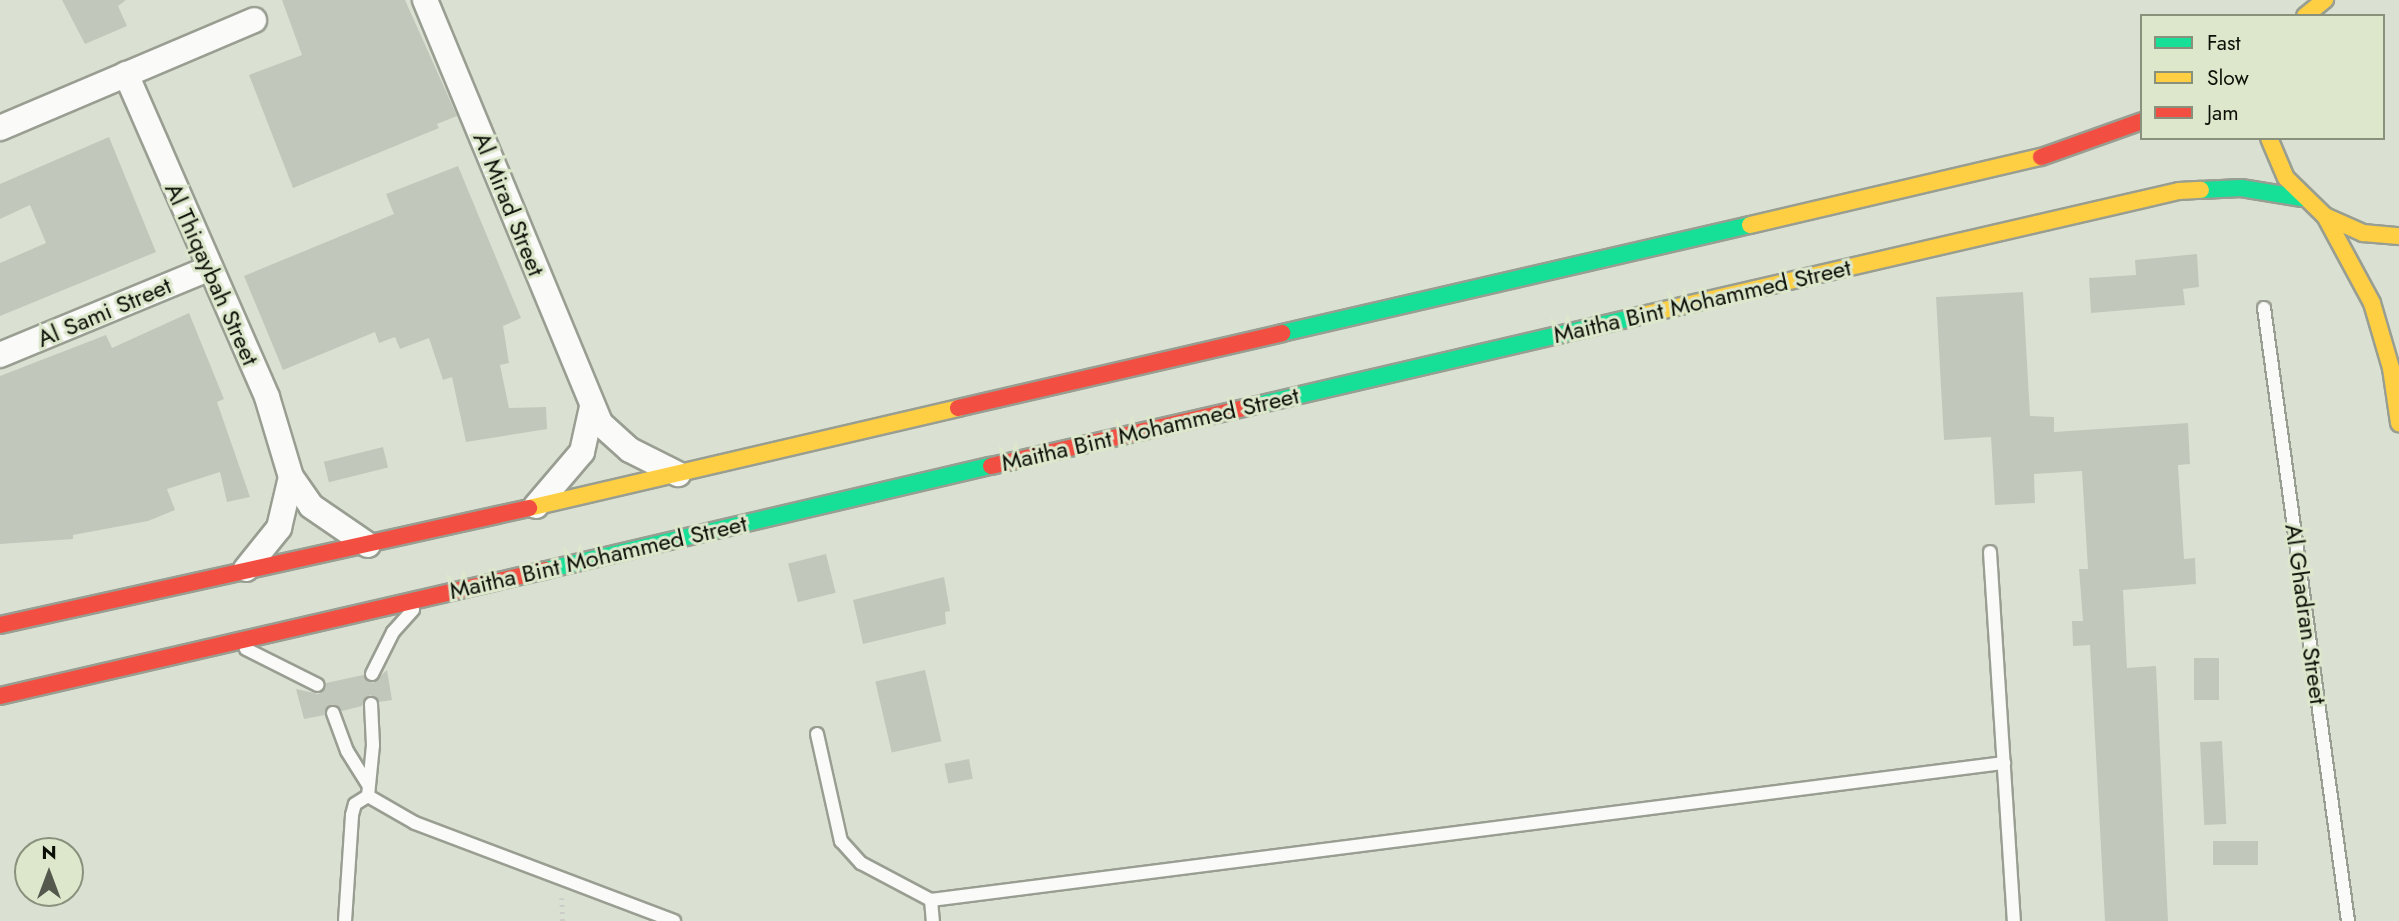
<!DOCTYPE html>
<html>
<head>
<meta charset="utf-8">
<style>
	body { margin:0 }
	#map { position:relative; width:2399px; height:921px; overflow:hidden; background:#dbe1d2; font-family:Jost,sans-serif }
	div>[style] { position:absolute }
	.building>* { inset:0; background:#c2c7bb; transform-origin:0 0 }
	.path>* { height:4.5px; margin-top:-2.25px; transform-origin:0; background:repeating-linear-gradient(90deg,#cccdc9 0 2px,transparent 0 7px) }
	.roads { filter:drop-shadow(2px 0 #999e92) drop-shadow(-2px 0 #999e92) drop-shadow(0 2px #999e92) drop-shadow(0 -2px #999e92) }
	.lane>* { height:12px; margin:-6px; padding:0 6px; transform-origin:6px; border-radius:6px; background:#fafaf8 }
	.street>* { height:24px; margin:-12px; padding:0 12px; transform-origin:12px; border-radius:12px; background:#fafaf8 }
	.fast>* { height:16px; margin:-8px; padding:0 8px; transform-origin:8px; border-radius:8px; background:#16e098 }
	.slow>* { height:16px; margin:-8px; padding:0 8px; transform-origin:8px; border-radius:8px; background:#ffcf43 }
	.jam>* { height:16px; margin:-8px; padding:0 8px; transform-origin:8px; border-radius:8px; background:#f24e42 }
	span { translate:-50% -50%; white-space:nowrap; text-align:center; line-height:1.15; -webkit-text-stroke:6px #dce7cc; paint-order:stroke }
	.street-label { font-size:24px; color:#0c0f06 }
	.legend { position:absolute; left:2140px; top:14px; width:245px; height:126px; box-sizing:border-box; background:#dce7cc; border:2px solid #89917d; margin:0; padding:9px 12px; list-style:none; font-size:21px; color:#0c0f06 }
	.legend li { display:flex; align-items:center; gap:14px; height:35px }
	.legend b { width:35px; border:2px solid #89917d }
	.north { position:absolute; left:14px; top:837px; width:70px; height:70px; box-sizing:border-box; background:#dce7cc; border:2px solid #89917d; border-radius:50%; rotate:0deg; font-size:19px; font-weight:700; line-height:28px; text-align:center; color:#0c0f06 }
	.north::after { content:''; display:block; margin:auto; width:24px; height:32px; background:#54584d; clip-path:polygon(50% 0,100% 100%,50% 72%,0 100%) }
</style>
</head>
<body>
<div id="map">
	<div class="building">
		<i style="clip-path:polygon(62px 0,126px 0,118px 6px,127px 26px,85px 44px)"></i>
		<i style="clip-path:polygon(282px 0,405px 0,457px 116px,437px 124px,439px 128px,293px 188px,249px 75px,302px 55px)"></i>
		<i style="clip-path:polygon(109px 137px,156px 252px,0 316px,0 263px,46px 243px,30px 205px,0 219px,0 184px)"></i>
		<i style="clip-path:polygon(458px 166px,521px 318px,503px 326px,509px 363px,500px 365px,509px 408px,546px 407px,547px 429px,466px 442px,452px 377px,443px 380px,429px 338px,400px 349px,395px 337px,379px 343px,375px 332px,283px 370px,244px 276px,394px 214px,386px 194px)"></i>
		<i style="clip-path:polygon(2197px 254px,2199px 287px,2183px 289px,2185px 305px,2091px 313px,2089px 278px,2136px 275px,2135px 260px)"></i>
		<i style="clip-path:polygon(2023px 292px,2030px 416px,2054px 417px,2054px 432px,2188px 423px,2190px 464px,2178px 465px,2184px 559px,2195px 558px,2196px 584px,2123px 590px,2127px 668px,2156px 666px,2168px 921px,2105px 921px,2090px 645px,2073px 646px,2072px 621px,2083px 621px,2079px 569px,2088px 569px,2082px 471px,2034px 474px,2035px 503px,1995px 505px,1991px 437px,1944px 440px,1936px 297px)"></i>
		<i style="clip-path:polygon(189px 313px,224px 399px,217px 402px,250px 497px,227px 502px,220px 472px,167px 489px,175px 510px,148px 521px,73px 535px,73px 539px,0 544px,0 376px,106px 335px,112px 348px)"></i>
		<i style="left:383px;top:447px;width:21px;height:61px;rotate:76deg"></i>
		<i style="left:826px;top:554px;width:40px;height:39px;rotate:76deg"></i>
		<i style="clip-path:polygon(944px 577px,950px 611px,945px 612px,946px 624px,863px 644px,853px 600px)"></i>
		<i style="left:2219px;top:658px;width:42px;height:25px;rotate:90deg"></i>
		<i style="clip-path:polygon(387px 670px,392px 700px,379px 702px,370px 695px,362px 706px,342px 711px,331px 705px,325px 715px,304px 719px,296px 689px,319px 694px,326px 683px,363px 675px,373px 683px)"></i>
		<i style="left:925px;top:670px;width:73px;height:51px;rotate:77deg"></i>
		<i style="left:2222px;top:741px;width:83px;height:22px;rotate:87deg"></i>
		<i style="left:969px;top:759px;width:20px;height:25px;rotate:79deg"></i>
		<i style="left:2213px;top:841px;width:45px;height:24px"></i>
	</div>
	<div class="path">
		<i style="left:562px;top:898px;width:23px;rotate:88deg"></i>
	</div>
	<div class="roads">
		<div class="lane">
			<i style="left:2264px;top:308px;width:619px;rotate:82.2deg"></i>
			<i style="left:1990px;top:552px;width:370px;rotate:86.3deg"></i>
			<i style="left:246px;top:649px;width:80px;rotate:26.6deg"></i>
			<i style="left:372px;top:674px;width:47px;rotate:-63.4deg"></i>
			<i style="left:393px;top:632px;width:30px;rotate:-48deg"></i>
			<i style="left:333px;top:713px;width:40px;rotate:69.8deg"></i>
			<i style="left:347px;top:751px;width:40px;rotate:58deg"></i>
			<i style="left:817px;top:734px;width:110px;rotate:77.4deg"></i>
			<i style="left:841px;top:841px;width:30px;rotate:48deg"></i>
			<i style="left:861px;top:863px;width:79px;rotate:27.9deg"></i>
			<i style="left:931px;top:900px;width:1082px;rotate:-7.28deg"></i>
			<i style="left:368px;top:796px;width:51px;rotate:-84.4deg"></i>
			<i style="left:373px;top:745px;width:41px;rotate:-92.8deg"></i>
			<i style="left:931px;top:900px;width:21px;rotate:85deg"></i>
			<i style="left:345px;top:921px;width:106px;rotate:-86.2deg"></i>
			<i style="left:352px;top:815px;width:11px;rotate:-75deg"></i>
			<i style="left:355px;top:804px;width:15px;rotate:-32deg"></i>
			<i style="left:368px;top:796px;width:54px;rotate:29.9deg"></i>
			<i style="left:415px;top:823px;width:277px;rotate:20.7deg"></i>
		</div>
		<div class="street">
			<i style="left:425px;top:0;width:459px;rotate:67.5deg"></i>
			<i style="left:601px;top:424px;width:39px;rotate:42deg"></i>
			<i style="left:630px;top:450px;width:54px;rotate:26.6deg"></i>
			<i style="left:126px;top:74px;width:352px;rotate:66.4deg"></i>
			<i style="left:267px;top:397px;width:84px;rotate:73.3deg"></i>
			<i style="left:291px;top:477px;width:35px;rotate:55deg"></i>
			<i style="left:311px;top:506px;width:69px;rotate:34.4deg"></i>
			<i style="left:0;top:128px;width:276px;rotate:-23deg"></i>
			<i style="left:0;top:355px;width:225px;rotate:-22.5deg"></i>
			<i style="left:536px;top:506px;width:71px;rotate:-49.6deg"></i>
			<i style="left:582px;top:452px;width:46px;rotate:-77.5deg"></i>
			<i style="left:246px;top:569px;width:53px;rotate:-51.2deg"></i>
			<i style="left:279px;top:528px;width:52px;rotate:-76.8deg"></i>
		</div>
		<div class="fast">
			<i style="left:2201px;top:190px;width:40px;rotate:-2.9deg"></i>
			<i style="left:2241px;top:188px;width:62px;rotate:9.3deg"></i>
			<i style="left:1282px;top:333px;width:480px;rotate:-13deg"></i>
			<i style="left:1257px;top:405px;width:391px;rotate:-13.1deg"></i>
			<i style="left:546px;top:570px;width:457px;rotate:-13.2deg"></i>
		</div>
		<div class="slow">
			<i style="left:2305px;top:16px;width:26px;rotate:-39deg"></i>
			<i style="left:2269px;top:138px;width:43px;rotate:67deg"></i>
			<i style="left:2286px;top:178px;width:54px;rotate:44.3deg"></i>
			<i style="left:2325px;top:216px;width:42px;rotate:24.1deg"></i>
			<i style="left:2363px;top:233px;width:36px;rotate:5deg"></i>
			<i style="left:2325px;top:216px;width:99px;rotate:61.6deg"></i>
			<i style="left:2372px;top:303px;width:68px;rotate:73.7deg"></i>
			<i style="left:2391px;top:368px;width:56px;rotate:81.7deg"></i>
			<i style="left:1750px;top:225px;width:299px;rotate:-13.2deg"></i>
			<i style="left:1638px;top:316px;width:555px;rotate:-13.01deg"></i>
			<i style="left:2179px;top:191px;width:22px;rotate:-3deg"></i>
			<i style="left:529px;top:508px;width:441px;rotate:-13.1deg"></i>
		</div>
		<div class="jam">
			<i style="left:2041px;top:157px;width:107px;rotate:-19.6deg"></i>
			<i style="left:958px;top:408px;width:333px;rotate:-13deg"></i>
			<i style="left:991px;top:466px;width:273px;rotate:-12.9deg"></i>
			<i style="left:0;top:625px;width:542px;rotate:-12.47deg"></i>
			<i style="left:0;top:696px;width:560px;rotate:-12.99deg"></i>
		</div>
	</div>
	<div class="street-label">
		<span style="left:509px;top:204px;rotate:68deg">Al Mirad Street</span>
		<span style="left:212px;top:274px;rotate:66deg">Al Thiqaybah Street</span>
		<span style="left:1702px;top:301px;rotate:-13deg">Maitha Bint Mohammed Street</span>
		<span style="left:104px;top:312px;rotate:-23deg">Al Sami Street</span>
		<span style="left:1150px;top:429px;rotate:-13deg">Maitha Bint Mohammed Street</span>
		<span style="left:598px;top:557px;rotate:-13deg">Maitha Bint Mohammed Street</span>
		<span style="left:2306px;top:614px;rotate:82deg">Al Ghadran Street</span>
	</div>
	<ul class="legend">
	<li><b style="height:9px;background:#16e098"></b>Fast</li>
	<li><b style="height:9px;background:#ffcf43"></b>Slow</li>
	<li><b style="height:9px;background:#f24e42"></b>Jam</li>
	</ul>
	<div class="north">N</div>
</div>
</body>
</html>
